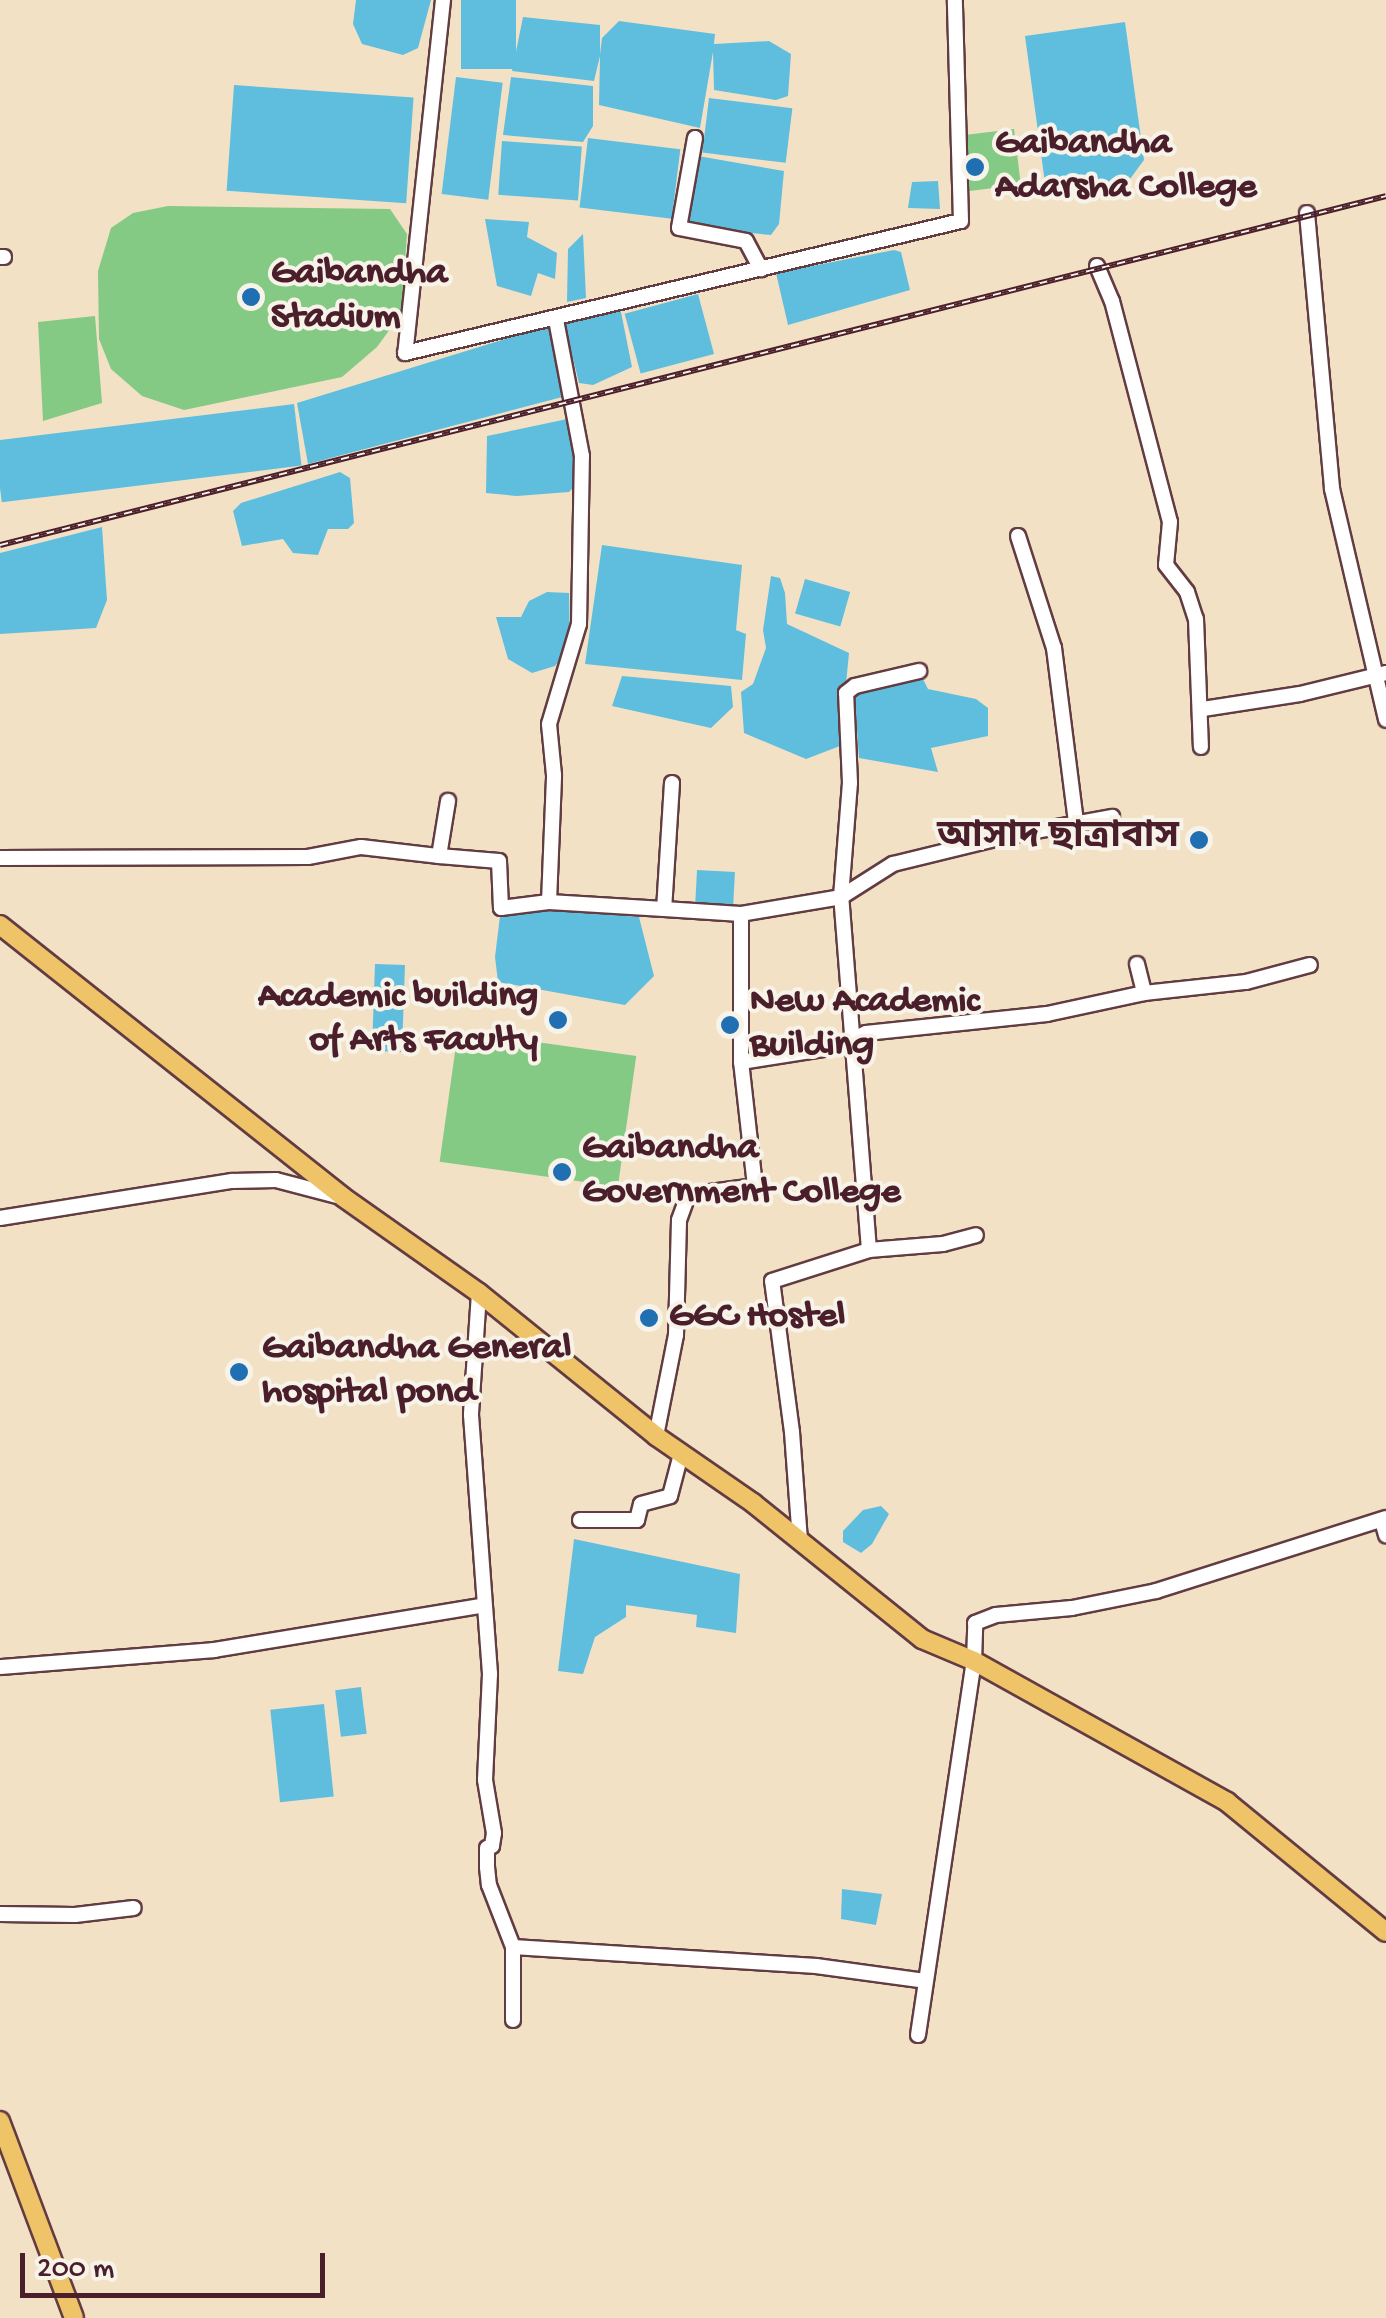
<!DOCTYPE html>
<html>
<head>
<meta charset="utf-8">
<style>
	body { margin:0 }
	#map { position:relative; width:1386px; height:2318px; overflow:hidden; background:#f3e1c6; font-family:"Gochi Hand","Noto Sans Bengali",sans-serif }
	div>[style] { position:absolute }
	.green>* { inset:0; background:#84ca85; transform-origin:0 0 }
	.water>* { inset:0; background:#5fbede; transform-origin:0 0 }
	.roads { filter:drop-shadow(2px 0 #633c42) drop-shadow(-2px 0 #633c42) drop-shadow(0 2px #633c42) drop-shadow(0 -2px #633c42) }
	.minor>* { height:14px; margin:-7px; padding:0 7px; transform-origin:7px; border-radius:7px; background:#fff }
	.major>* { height:18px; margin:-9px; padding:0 9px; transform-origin:9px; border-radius:9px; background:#efc469 }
	.rail>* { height:6px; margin-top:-3px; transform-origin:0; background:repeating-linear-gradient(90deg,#f7f3e8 0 8px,#4a1f2b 0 16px); box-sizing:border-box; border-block:2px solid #4a1f2b }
	.dots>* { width:28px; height:28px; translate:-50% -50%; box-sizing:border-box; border:5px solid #f7f3e8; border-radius:50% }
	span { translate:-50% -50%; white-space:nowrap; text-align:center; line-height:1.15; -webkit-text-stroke:8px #f7f3e8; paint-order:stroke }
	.poi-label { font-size:38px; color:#4a1f2b; font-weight:700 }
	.left { translate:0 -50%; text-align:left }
	.right { translate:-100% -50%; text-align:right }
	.scale { position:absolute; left:20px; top:2253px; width:305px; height:45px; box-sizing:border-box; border:5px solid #4a1f2b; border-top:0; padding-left:12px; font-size:30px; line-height:35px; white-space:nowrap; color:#4a1f2b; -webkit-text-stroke:8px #f7f3e8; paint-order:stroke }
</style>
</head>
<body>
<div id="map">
	<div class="green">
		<i style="left:1014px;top:129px;width:56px;height:54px;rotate:83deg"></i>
		<i style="clip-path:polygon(168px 206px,390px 209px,407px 234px,401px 314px,377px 347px,342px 377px,184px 410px,142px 396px,111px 369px,99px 339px,98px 271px,111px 228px,133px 213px)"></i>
		<i style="clip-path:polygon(95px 316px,102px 403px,43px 421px,38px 322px)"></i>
		<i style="left:458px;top:1031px;width:180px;height:132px;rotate:8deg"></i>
	</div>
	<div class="water">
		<i style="clip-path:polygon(356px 0,431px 0,418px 48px,403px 55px,362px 44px,353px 24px)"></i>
		<i style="left:461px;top:0;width:55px;height:69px"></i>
		<i style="clip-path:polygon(523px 17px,600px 25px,600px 54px,602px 38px,619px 21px,715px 34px,714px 44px,769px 41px,791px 54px,788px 96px,776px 100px,714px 90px,713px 52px,700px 128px,599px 105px,600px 56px,594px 81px,512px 71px)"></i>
		<i style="clip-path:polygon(1125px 22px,1144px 160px,1130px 179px,1070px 192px,1045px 183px,1025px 36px)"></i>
		<i style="left:456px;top:77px;width:47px;height:118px;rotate:7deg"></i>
		<i style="clip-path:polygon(511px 77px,593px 86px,593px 126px,583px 142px,503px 135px)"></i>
		<i style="left:234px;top:85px;width:180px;height:106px;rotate:4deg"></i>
		<i style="left:709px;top:98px;width:84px;height:55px;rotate:7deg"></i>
		<i style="left:588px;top:138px;width:93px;height:70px;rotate:7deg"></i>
		<i style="left:502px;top:141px;width:80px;height:54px;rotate:4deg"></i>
		<i style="clip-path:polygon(698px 156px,784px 171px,779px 224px,771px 235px,699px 228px,686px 219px)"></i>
		<i style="clip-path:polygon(938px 181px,940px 209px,908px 208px,912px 182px)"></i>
		<i style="clip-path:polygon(485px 219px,529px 222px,527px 237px,557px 253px,555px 279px,538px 273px,531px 296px,497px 286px)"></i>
		<i style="clip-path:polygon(583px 234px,586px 298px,567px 302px,568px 249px)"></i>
		<i style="clip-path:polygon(894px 250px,901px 252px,910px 290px,788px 325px,776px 273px)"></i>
		<i style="left:698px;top:294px;width:62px;height:76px;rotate:75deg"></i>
		<i style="clip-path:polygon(620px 307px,632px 367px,593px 385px,579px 383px,563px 318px)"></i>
		<i style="clip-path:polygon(551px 325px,566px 396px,308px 464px,297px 403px)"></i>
		<i style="left:294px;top:404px;width:62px;height:302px;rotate:83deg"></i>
		<i style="clip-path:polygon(572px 418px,577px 484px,569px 492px,517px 496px,486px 493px,487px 436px)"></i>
		<i style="clip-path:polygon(340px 472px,350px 478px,354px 523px,348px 529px,328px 529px,318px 555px,293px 553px,283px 539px,242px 546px,233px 511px,241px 503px)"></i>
		<i style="clip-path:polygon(102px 527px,107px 600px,96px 628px,0 634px,0 553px)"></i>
		<i style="clip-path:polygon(602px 545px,742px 565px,736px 630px,746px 634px,742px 680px,585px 664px)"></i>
		<i style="clip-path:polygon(771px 576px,780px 578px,785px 593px,787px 624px,849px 653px,840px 746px,806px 759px,744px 733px,741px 692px,753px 684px,766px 648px,763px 630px)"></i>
		<i style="left:805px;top:579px;width:47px;height:36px;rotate:16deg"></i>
		<i style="clip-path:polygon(547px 592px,569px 593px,570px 646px,555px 666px,532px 673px,508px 659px,496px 617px,521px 617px,529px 601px)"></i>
		<i style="clip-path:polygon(920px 673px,928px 689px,976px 699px,988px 708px,988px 736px,931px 748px,938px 772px,859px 758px,854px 687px)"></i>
		<i style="clip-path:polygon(622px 676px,731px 686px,733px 707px,711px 728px,612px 706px)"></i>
		<i style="left:697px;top:870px;width:38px;height:36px;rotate:3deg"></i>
		<i style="clip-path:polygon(554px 910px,639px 917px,654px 976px,625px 1005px,498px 982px,495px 957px,500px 916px)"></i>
		<i style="left:375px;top:964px;width:30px;height:87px;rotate:2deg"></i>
		<i style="clip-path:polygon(881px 1506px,889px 1514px,872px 1544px,861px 1553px,843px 1542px,843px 1531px,863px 1510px)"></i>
		<i style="clip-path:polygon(574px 1539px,740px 1574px,736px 1633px,696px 1627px,697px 1615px,626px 1605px,626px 1617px,595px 1637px,583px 1674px,558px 1671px)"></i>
		<i style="left:361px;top:1687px;width:47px;height:26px;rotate:83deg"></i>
		<i style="left:324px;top:1704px;width:93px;height:54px;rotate:84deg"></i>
		<i style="clip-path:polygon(842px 1889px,882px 1894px,876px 1925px,841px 1919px)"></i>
	</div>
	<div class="roads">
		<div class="minor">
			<i style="left:443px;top:0;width:355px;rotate:96.1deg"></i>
			<i style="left:405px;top:353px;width:571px;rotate:-13.36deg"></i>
			<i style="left:961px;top:221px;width:221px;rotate:-91.6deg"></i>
			<i style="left:695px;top:138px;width:91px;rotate:100.1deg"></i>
			<i style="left:679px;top:228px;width:68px;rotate:11deg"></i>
			<i style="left:746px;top:241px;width:32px;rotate:62deg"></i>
			<i style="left:1307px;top:213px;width:277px;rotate:84.8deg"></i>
			<i style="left:1332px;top:489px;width:237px;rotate:76.8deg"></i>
			<i style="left:0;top:257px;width:4px"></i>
			<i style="left:1097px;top:266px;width:38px;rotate:67deg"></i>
			<i style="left:1112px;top:301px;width:228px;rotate:75.3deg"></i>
			<i style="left:1170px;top:522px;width:43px;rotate:95.3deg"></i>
			<i style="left:1166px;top:565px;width:34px;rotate:52deg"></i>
			<i style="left:1187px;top:592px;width:28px;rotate:72deg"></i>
			<i style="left:1196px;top:619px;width:128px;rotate:87.8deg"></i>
			<i style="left:1018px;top:536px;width:118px;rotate:72.2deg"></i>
			<i style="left:1054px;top:648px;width:176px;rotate:82.8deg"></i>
			<i style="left:1203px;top:709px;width:98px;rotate:-8.8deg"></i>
			<i style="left:1300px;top:694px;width:89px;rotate:-13.7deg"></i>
			<i style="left:672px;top:783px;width:126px;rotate:93.6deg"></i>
			<i style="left:664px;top:909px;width:77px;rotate:3.7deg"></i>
			<i style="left:741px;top:914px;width:101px;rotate:-9.6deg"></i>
			<i style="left:841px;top:897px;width:114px;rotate:-85.5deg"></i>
			<i style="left:850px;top:783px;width:90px;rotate:-92.5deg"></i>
			<i style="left:846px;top:693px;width:11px;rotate:-38deg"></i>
			<i style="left:855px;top:686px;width:66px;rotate:-13.2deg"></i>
			<i style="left:439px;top:856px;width:60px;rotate:4.8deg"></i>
			<i style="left:499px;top:861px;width:47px;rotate:87.6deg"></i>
			<i style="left:501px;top:908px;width:48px;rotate:-7.1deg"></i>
			<i style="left:549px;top:902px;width:115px;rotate:3.5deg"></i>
			<i style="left:0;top:858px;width:308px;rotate:-0.2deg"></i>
			<i style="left:308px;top:857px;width:54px;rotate:-10.7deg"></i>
			<i style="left:361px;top:847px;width:79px;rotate:6.6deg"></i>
			<i style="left:439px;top:856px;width:56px;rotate:-80.7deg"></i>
			<i style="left:549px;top:902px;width:127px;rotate:-87.7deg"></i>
			<i style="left:554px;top:775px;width:51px;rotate:-95.6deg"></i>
			<i style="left:549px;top:724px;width:104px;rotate:-73.3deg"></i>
			<i style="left:579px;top:624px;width:168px;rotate:-89deg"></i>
			<i style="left:582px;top:456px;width:138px;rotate:-100.8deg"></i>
			<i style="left:1137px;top:964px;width:30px;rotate:76deg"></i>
			<i style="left:741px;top:1062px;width:96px;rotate:-9deg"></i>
			<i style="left:836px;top:1047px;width:33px;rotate:-25deg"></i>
			<i style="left:866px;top:1033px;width:182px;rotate:-6deg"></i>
			<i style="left:1047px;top:1014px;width:99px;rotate:-12.2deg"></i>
			<i style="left:1144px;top:993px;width:103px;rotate:-6.2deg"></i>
			<i style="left:1246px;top:982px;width:66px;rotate:-14.9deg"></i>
			<i style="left:0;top:1218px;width:235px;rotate:-9.1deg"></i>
			<i style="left:232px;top:1181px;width:44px;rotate:-1.3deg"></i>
			<i style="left:276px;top:1180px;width:63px;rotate:14.7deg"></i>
			<i style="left:869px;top:1250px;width:354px;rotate:-94.5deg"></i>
			<i style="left:841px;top:897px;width:62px;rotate:-32.4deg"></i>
			<i style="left:893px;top:864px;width:118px;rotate:-13.7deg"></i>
			<i style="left:1008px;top:836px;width:106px;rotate:-10.4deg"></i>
			<i style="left:479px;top:1293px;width:122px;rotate:93.8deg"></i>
			<i style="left:471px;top:1415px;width:260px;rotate:85.8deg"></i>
			<i style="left:490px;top:1674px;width:106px;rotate:92.7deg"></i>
			<i style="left:485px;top:1780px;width:54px;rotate:80.4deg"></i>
			<i style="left:494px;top:1833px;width:13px;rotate:99deg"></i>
			<i style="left:492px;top:1846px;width:5px;rotate:158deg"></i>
			<i style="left:487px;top:1848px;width:19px;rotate:90deg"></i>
			<i style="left:487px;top:1867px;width:18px;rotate:84deg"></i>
			<i style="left:489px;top:1885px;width:66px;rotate:68.8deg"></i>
			<i style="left:513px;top:1947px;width:73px;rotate:90deg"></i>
			<i style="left:656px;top:1436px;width:103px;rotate:-78.8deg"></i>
			<i style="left:676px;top:1335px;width:115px;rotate:-88.5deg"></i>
			<i style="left:679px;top:1220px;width:27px;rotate:-70deg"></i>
			<i style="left:688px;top:1195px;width:68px;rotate:-7.7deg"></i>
			<i style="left:755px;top:1186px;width:125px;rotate:-96.4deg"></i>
			<i style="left:741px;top:1062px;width:148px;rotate:-90deg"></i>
			<i style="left:580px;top:1520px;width:57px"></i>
			<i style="left:637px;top:1520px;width:16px;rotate:-76deg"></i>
			<i style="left:641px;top:1504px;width:30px;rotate:-15deg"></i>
			<i style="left:670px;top:1496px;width:43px;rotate:-75.3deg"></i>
			<i style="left:1382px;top:1521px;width:15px;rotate:74deg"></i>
			<i style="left:800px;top:1541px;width:109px;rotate:-94.2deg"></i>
			<i style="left:792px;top:1432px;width:152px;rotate:-97.5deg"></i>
			<i style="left:772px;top:1281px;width:102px;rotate:-17.7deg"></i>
			<i style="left:869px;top:1250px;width:74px;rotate:-4.6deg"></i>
			<i style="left:943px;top:1244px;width:34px;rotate:-15deg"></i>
			<i style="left:0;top:1667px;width:215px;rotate:-4.5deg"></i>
			<i style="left:214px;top:1650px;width:271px;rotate:-9.4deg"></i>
			<i style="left:0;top:1914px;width:75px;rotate:0.8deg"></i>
			<i style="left:75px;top:1915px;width:59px;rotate:-6.8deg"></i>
			<i style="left:513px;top:1947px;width:304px;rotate:3.6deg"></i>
			<i style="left:816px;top:1966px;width:110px;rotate:7.8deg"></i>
			<i style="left:918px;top:2035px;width:378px;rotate:-81.5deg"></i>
			<i style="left:974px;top:1661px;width:38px;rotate:-88deg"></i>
			<i style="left:975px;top:1623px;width:22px;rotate:-21deg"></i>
			<i style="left:996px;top:1615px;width:76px;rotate:-5.3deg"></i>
			<i style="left:1072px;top:1608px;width:86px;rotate:-11.4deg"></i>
			<i style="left:1156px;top:1591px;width:241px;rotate:-17.6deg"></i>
		</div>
		<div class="major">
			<i style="left:0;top:925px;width:438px;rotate:38.4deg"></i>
			<i style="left:343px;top:1197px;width:166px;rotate:35.2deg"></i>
			<i style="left:479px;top:1293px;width:228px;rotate:38.9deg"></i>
			<i style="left:656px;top:1436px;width:118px;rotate:34.6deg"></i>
			<i style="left:753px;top:1503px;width:217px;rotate:38.8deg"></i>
			<i style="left:922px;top:1639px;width:56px;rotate:22.9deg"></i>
			<i style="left:974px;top:1661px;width:290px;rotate:29.1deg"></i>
			<i style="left:1227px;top:1802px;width:205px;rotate:39.3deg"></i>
			<i style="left:0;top:2121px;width:210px;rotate:69.4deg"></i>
		</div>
	</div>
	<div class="rail">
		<i style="left:0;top:545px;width:1429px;rotate:-14.13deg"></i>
	</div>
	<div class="dots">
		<i style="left:975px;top:167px;background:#1f6fb2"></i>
		<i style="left:251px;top:297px;background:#1f6fb2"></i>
		<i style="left:1199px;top:840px;background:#1f6fb2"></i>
		<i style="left:558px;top:1020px;background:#1f6fb2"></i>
		<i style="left:730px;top:1025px;background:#1f6fb2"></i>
		<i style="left:562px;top:1172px;background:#1f6fb2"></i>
		<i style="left:649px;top:1318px;background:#1f6fb2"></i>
		<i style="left:239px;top:1372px;background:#1f6fb2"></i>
	</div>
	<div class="poi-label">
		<span class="left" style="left:995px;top:167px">Gaibandha<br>Adarsha College</span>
		<span class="left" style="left:271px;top:297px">Gaibandha<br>Stadium</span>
		<span class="right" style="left:1179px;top:840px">আসাদ ছাত্রাবাস</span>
		<span class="right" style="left:538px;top:1020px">Academic building<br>of Arts Faculty</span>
		<span class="left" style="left:750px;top:1025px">New Academic<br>Building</span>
		<span class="left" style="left:582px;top:1172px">Gaibandha<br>Government College</span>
		<span class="left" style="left:669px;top:1318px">GGC Hostel</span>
		<span class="left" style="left:262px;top:1372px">Gaibandha General<br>hospital pond</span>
	</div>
	<div class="scale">200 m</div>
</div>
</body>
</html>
